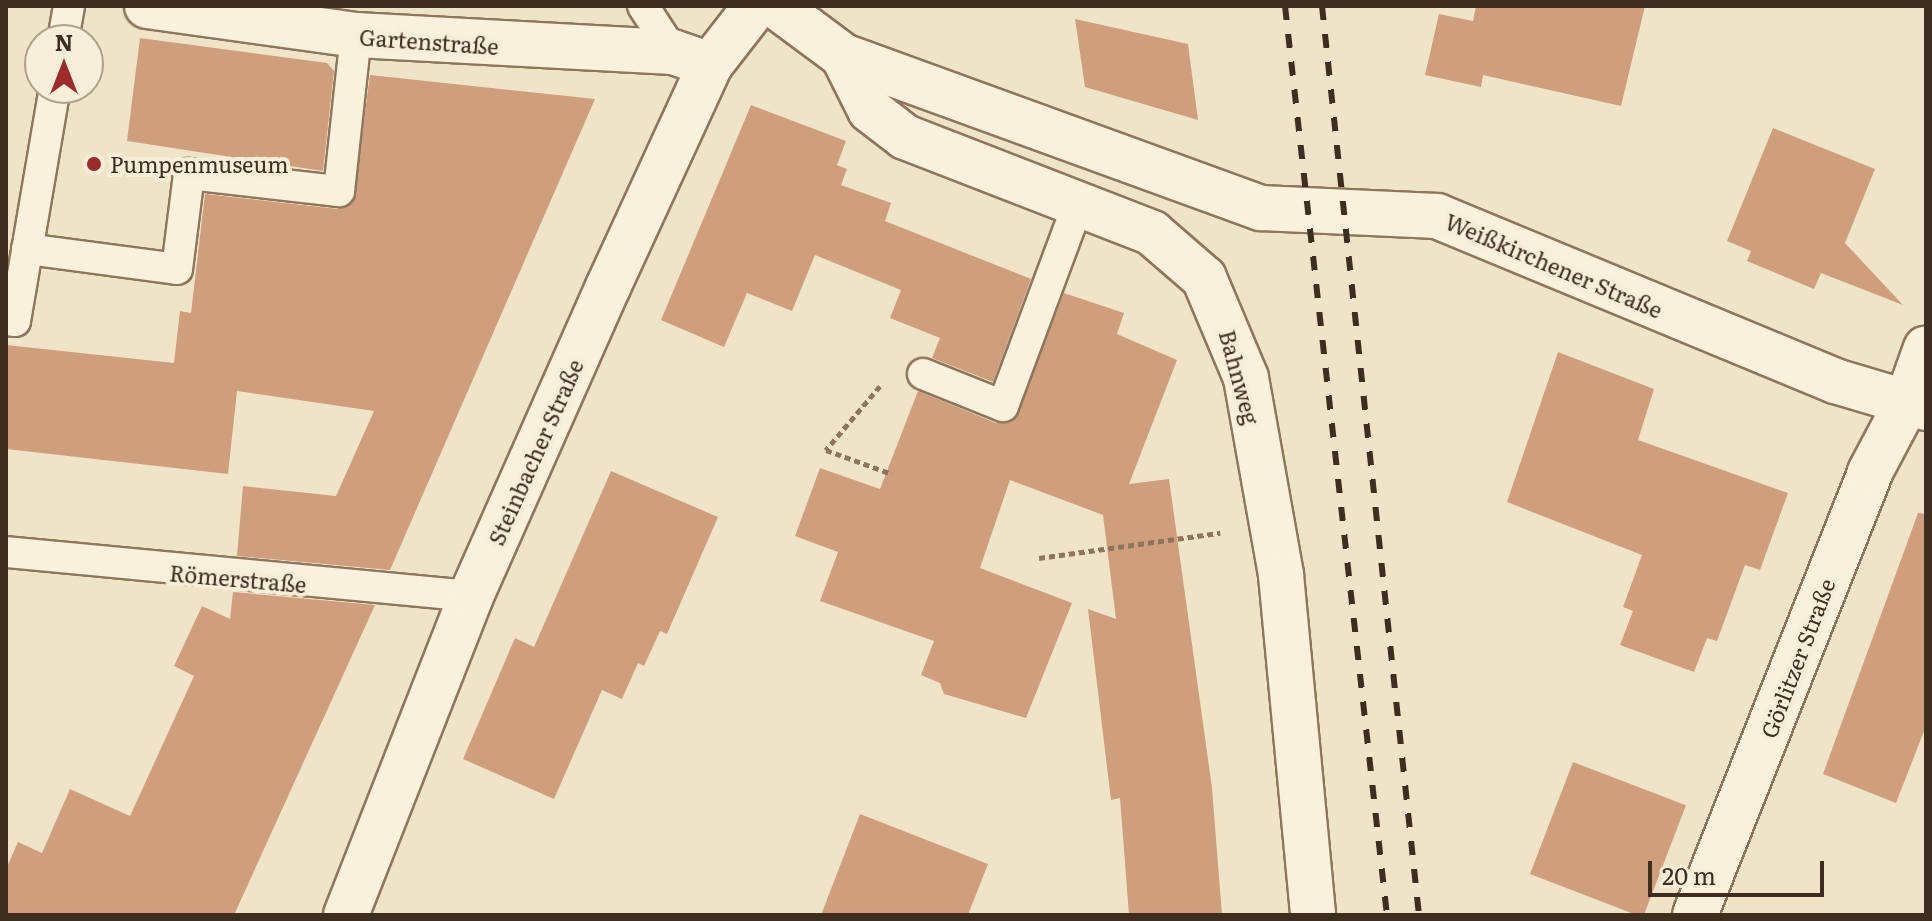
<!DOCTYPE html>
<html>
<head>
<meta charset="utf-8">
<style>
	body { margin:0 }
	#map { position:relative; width:1932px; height:921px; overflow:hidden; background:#f0e4c8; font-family:Literata,serif }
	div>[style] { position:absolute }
	.building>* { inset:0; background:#cf9f7d; transform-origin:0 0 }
	.path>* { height:5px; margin-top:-2.5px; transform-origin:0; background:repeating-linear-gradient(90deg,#8d765c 0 6px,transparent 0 10px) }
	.roads { filter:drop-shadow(2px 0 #8d765c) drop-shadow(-2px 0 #8d765c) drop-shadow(0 2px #8d765c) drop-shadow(0 -2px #8d765c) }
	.service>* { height:30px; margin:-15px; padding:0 15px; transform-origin:15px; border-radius:15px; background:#faf1dc }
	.minor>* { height:44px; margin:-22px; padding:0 22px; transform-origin:22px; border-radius:22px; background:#faf1dc }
	.tertiary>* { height:44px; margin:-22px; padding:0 22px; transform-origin:22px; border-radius:22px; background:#faf1dc }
	.rail>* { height:6px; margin-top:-3px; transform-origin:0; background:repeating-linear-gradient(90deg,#3d2e20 0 14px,transparent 0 28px) }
	.dots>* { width:22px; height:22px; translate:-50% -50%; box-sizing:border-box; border:4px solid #f7eed8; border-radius:50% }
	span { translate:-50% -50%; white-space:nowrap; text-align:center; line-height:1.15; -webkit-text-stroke:8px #f7eed8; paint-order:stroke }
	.street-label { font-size:22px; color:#3d2e20 }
	.poi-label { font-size:22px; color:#3d2e20 }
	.left { translate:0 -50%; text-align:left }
	.frame { position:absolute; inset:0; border:8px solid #3d2e20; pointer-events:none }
	.north { position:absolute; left:24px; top:24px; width:80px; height:80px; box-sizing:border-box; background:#f7eed8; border:2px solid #ada18e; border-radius:50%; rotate:0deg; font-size:22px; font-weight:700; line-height:32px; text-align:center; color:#3d2e20 }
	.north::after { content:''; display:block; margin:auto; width:28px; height:36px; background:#9e2a2b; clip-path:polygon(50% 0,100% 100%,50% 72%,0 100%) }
	.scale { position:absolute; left:1648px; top:861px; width:176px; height:36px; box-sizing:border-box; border:4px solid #3d2e20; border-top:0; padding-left:10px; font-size:24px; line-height:28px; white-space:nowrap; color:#3d2e20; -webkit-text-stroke:6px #f7eed8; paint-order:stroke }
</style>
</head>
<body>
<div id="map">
	<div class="building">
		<i style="clip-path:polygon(1476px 6px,1645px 6px,1621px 106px,1483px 75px,1481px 87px,1425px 75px,1439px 14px,1473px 21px)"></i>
		<i style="clip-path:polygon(1075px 19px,1188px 44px,1198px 120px,1085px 87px)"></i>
		<i style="clip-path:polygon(140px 38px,327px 63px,334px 71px,323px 171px,127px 141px)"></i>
		<i style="clip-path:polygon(370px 75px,595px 99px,390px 570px,237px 556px,243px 486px,336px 496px,374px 411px,237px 391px,228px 474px,6px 449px,6px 345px,174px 363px,180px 311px,191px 313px,205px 194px,337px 209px,353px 202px)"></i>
		<i style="clip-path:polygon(751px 105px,846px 141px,837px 165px,847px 169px,841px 185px,891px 203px,885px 221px,1031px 279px,993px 382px,932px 358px,940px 338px,890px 318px,901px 290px,815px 255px,792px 311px,747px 293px,724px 347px,661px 320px)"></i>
		<i style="clip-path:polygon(1773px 128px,1875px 169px,1845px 243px,1903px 305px,1821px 273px,1814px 289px,1747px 261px,1751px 251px,1727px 241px)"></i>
		<i style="clip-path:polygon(1064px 293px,1124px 313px,1117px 334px,1177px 360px,1129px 484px,1169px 479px,1212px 788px,1222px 915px,1129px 915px,1120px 798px,1111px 800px,1088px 609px,1116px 619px,1103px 515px,1010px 480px,980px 568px,1072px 603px,1026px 718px,944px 694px,940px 683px,921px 675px,934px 641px,820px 601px,838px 552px,795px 536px,820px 468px,880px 489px,918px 391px,996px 423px,1015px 419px)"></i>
		<i style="clip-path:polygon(1558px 352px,1654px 389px,1638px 440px,1788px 493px,1760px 570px,1745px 565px,1717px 641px,1707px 638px,1694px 672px,1620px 645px,1633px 611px,1623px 607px,1642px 555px,1507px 502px)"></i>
		<i style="clip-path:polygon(611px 471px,718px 517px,667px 634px,660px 631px,644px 666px,638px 663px,622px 699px,602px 690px,554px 799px,463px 759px,515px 638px,534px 647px)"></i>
		<i style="clip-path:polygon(1918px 513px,1926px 514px,1926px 726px,1896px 803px,1823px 774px)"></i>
		<i style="clip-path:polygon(233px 592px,375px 605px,234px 915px,6px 915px,6px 869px,18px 842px,42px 853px,70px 789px,130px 816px,194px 676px,174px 666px,202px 606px,230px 619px)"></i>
		<i style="left:1573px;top:762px;width:121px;height:120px;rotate:21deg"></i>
		<i style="clip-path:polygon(860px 814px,988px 864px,968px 915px,821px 915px)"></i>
	</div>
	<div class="path">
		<i style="left:880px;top:386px;width:84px;rotate:130.2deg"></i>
		<i style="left:826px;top:450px;width:70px;rotate:20deg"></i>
		<i style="left:1039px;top:558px;width:183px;rotate:-7.9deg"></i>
	</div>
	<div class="roads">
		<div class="service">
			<i style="left:643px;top:6px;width:55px;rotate:56.9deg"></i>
			<i style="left:63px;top:40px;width:35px;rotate:-80deg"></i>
			<i style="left:27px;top:249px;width:151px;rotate:7.6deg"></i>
			<i style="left:177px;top:269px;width:96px;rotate:-82.8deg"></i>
			<i style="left:189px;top:174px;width:151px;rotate:6.5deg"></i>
			<i style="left:339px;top:191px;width:157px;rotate:-83.8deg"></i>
			<i style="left:6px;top:320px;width:9px;rotate:6deg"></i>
			<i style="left:15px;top:321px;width:236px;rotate:-80.3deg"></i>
			<i style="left:923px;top:374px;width:86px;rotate:21.8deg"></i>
			<i style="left:1003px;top:406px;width:215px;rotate:-69.6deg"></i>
			<i style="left:6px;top:552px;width:467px;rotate:5.4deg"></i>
		</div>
		<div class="minor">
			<i style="left:147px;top:6px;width:211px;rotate:7.9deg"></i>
			<i style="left:356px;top:35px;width:317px;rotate:3.1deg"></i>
			<i style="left:673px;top:52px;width:39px;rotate:19deg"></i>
			<i style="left:843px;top:56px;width:60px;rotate:63.4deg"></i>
			<i style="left:870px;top:110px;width:44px;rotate:37.6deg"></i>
			<i style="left:905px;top:137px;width:265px;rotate:21.2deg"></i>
			<i style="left:1152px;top:233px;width:69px;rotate:40.9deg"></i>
			<i style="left:1204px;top:278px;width:108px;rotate:67.2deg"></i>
			<i style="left:1246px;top:378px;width:200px;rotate:79.9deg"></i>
			<i style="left:1281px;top:575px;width:342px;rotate:84.6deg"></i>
			<i style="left:346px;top:915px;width:343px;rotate:-68.6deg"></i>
			<i style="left:471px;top:596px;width:338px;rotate:-66.1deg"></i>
			<i style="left:608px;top:287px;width:244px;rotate:-65.3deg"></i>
			<i style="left:710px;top:65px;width:75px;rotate:-52.1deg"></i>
			<i style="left:1695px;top:915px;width:476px;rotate:-68.4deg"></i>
			<i style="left:1870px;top:472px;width:77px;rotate:-62.1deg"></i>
		</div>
		<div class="tertiary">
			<i style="left:776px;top:6px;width:84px;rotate:36.7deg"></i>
			<i style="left:843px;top:56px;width:445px;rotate:20deg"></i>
			<i style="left:1261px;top:208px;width:176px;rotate:2.6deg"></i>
			<i style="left:1437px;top:216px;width:431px;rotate:22.5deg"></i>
			<i style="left:1835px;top:381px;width:95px;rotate:16.5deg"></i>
			<i style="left:1906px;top:404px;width:59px;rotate:-70.3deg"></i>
		</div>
	</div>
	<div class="rail">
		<i style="left:1285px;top:6px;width:915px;rotate:83.6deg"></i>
		<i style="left:1322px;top:6px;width:914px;rotate:83.91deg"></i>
	</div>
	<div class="dots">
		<i style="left:94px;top:164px;background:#9e2a2b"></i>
	</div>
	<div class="street-label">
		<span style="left:429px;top:41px;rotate:4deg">Gartenstraße</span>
		<span style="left:1554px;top:265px;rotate:23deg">Weißkirchener Straße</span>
		<span style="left:1240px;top:377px;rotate:75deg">Bahnweg</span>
		<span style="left:535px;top:452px;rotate:-66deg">Steinbacher Straße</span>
		<span style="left:238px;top:578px;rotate:5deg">Römerstraße</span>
		<span style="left:1797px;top:658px;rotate:-69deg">Görlitzer Straße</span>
	</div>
	<div class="poi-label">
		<span class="left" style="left:110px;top:164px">Pumpenmuseum</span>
	</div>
	<div class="frame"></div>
	<div class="north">N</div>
	<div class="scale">20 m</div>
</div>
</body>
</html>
